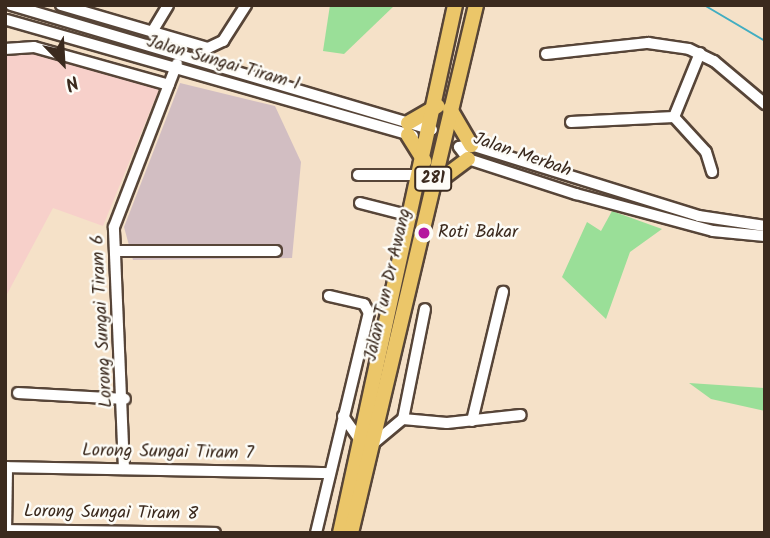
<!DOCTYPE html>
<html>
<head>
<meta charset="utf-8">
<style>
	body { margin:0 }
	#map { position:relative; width:770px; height:538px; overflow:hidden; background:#f5e1c8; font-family:Kalam,sans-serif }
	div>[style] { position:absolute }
	.built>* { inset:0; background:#f7d0ca }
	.industrial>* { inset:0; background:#d2bec2 }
	.green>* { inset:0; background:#9adf98 }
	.stream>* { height:2px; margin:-1px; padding:0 1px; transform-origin:1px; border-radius:1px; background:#42adc1 }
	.roads { filter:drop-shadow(2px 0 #574538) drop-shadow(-2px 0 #574538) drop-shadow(0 2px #574538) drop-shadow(0 -2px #574538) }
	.minor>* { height:10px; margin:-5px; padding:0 5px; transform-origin:5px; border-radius:5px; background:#fff }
	.major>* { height:14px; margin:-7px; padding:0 7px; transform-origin:7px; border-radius:7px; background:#ebc669 }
	.dots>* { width:19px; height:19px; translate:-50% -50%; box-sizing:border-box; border:4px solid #fdfcf7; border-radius:50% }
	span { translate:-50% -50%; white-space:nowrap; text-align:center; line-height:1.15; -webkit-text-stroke:5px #fdfcf7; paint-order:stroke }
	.shield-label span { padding:2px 5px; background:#fdfcf7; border:2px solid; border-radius:5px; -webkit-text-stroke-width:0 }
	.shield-label { font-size:16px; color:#3b2a1e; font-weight:700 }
	.street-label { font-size:18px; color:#3b2a1e }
	.poi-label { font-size:18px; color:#3b2a1e }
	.left { translate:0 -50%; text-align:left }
	.frame { position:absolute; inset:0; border:7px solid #3b2a1e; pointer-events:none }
	.north { position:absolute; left:28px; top:28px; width:70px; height:70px; -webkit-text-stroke:5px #fdfcf7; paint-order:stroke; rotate:156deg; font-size:19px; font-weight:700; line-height:28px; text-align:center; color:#3b2a1e }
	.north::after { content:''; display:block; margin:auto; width:24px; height:32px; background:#3b2a1e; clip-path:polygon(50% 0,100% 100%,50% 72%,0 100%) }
</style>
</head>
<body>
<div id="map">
	<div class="built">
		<i style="clip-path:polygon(22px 50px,160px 87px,103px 226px,53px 208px,5px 298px,5px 53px)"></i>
	</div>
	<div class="industrial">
		<i style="clip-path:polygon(180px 83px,275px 106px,301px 162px,292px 258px,133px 260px,124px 227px)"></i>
	</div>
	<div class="green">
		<i style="clip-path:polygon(330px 5px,395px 5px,344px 54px,323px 51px)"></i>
		<i style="clip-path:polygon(612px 211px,662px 229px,630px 252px,606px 319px,562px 277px,587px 222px,601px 231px)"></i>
		<i style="clip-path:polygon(689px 383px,765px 388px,765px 411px,711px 399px)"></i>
	</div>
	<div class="stream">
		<i style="left:507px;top:5px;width:62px"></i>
		<i style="left:704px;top:5px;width:71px;rotate:30.5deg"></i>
	</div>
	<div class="roads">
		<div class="minor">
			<i style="left:11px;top:5px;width:439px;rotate:16.5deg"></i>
			<i style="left:61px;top:5px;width:153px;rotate:16.3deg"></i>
			<i style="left:208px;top:48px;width:17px;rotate:-25deg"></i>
			<i style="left:223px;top:41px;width:43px;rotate:-57.4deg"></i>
			<i style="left:7px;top:20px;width:422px;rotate:15.9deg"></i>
			<i style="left:152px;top:32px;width:31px;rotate:-59deg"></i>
			<i style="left:5px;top:49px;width:29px;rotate:-4deg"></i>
			<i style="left:34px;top:47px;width:140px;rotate:15.7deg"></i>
			<i style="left:546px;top:54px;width:103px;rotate:-6.2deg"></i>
			<i style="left:648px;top:43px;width:41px;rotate:8.3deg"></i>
			<i style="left:689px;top:49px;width:28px;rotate:26deg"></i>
			<i style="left:714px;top:61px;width:67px;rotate:40.1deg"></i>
			<i style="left:674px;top:117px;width:69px;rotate:-67.9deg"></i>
			<i style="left:571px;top:122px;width:103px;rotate:-2.8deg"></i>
			<i style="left:674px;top:117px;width:47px;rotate:47.6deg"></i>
			<i style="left:706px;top:152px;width:21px;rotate:73deg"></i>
			<i style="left:358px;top:175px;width:62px"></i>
			<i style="left:360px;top:203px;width:53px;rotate:14.3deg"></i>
			<i style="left:765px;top:226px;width:67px;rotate:-171.4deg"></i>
			<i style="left:699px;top:216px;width:239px;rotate:-162.7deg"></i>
			<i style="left:471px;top:145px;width:12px;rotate:171deg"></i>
			<i style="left:459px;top:147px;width:15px;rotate:53deg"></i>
			<i style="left:468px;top:159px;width:114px;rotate:18deg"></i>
			<i style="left:576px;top:194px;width:142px;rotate:15.1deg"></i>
			<i style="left:713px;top:231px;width:52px;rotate:5.5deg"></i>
			<i style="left:115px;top:251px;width:161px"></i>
			<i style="left:18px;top:393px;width:107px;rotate:3.2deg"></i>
			<i style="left:343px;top:416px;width:28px;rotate:55deg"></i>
			<i style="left:403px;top:419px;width:112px;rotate:-78.7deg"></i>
			<i style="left:472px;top:421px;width:133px;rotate:-76.5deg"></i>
			<i style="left:374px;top:443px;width:38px;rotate:-40deg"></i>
			<i style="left:403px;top:419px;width:44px;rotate:5.2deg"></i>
			<i style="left:447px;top:423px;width:74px;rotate:-6.2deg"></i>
			<i style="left:5px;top:467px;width:325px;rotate:1.1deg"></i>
			<i style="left:124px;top:469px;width:242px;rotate:-92.4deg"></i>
			<i style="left:114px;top:227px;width:175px;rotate:-68.9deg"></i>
			<i style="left:6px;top:530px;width:209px;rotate:0.8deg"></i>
			<i style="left:6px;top:533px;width:66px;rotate:-89.1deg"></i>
			<i style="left:316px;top:533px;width:226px;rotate:-76.5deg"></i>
			<i style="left:369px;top:313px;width:10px;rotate:-119deg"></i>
			<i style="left:364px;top:304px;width:36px;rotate:-167deg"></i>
		</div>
		<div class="major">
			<i style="left:450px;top:109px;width:42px;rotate:59.7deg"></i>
			<i style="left:408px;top:123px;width:34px;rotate:-30deg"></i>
			<i style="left:408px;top:135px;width:31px;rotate:58deg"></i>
			<i style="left:432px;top:186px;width:45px;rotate:-36.9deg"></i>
			<i style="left:340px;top:533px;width:540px;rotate:-77.71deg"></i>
			<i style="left:351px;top:533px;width:543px;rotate:-76.68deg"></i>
		</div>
	</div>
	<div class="dots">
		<i style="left:424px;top:233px;background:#b5179e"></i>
	</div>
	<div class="shield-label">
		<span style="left:433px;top:179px">281</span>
	</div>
	<div class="street-label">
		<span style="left:223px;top:64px;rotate:16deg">Jalan Sungai Tiram 1</span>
		<span style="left:522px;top:156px;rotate:19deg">Jalan Merbah</span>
		<span style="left:389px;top:285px;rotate:-77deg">Jalan Tun Dr Awang</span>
		<span style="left:103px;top:321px;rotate:-93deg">Lorong Sungai Tiram 6</span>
		<span style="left:168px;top:453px;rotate:1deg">Lorong Sungai Tiram 7</span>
		<span style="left:111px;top:514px;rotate:1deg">Lorong Sungai Tiram 8</span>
	</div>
	<div class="poi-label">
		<span class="left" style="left:438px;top:233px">Roti Bakar</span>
	</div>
	<div class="frame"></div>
	<div class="north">N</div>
</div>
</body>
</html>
